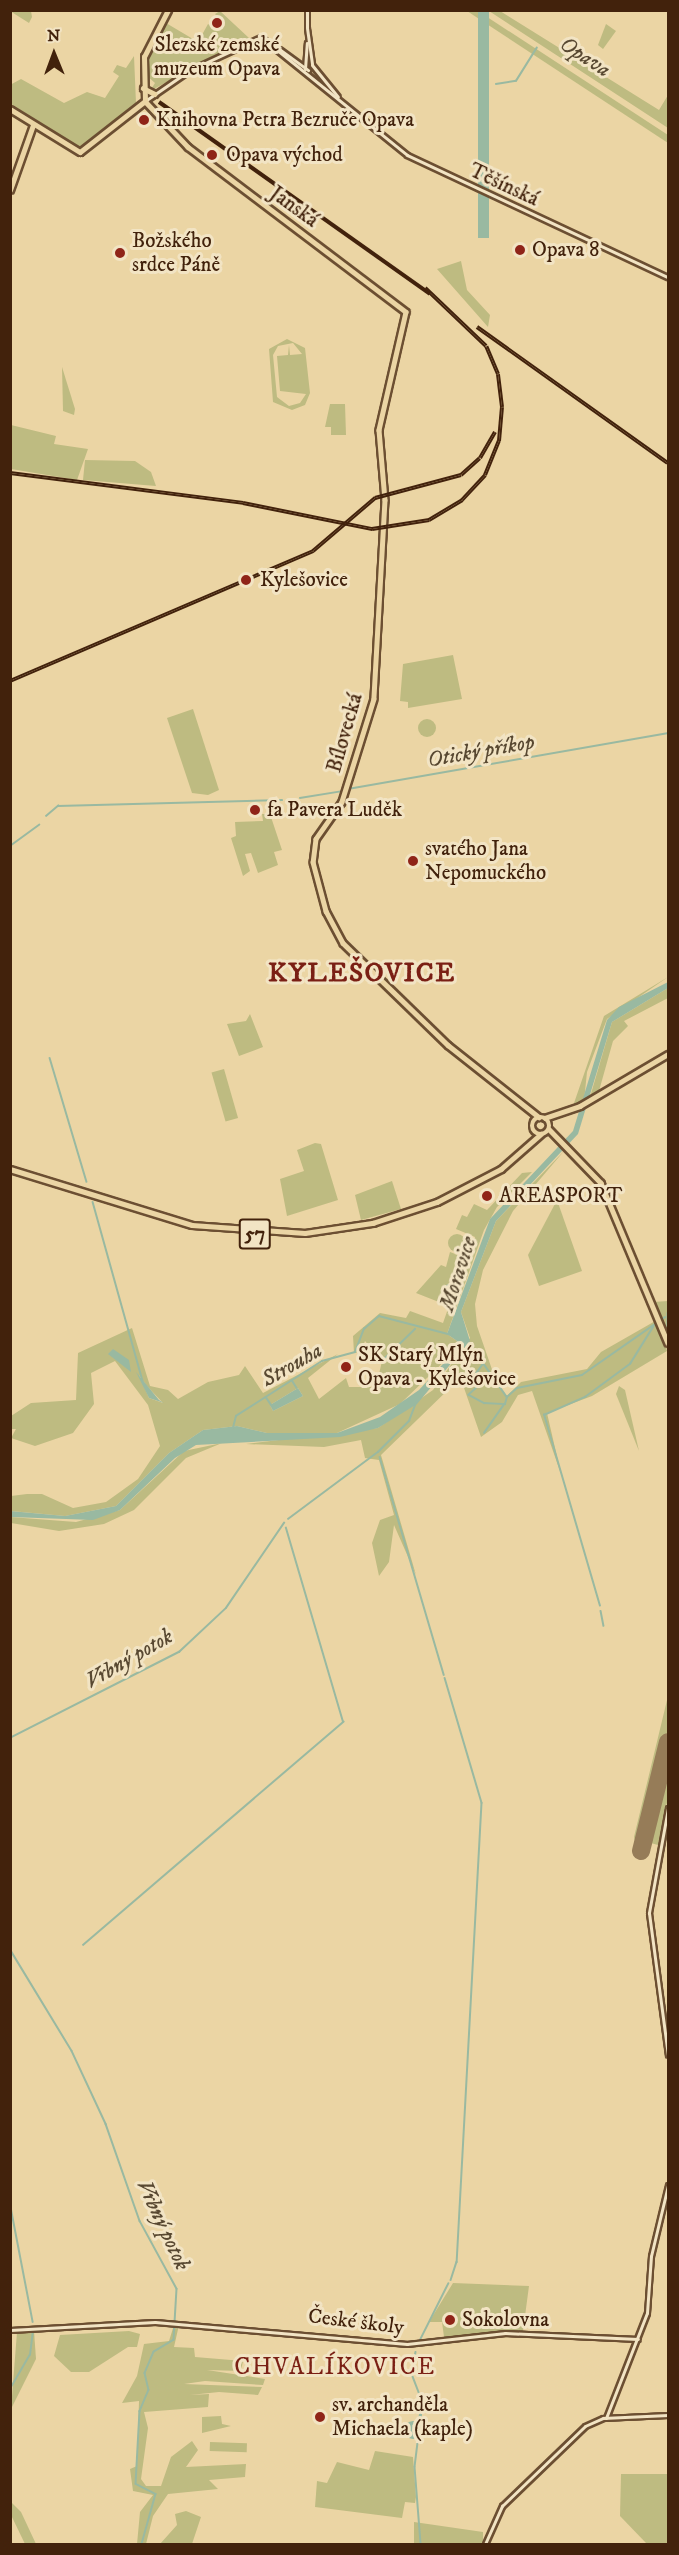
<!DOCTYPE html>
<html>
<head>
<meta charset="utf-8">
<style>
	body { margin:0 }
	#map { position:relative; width:679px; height:2555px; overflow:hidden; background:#ebd5a4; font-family:"IM FELL DW Pica",serif }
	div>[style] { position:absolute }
	.green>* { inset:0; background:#bebb81; transform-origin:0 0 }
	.round { border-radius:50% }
	.water>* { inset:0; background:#99b9a1; transform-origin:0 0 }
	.stream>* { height:1.5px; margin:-0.75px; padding:0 0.75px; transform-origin:0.75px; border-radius:0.75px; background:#99b9a1 }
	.runway>* { height:18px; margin:-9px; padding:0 9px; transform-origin:9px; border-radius:9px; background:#967c58 }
	.roads { filter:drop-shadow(2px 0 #6c4f32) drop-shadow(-2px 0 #6c4f32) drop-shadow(0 2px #6c4f32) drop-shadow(0 -2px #6c4f32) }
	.minor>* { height:3px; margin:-1.5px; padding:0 1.5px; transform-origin:1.5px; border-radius:1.5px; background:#f2e4c4 }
	.major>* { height:4.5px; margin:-2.25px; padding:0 2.25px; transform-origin:2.25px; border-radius:2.25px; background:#ebd5a4 }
	.major>.ring { margin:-2.25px; padding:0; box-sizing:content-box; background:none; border:4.5px solid #ebd5a4; border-radius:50% }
	.rail>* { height:4px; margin-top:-2px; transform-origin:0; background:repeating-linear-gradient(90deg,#f2e4c4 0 4.5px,#42220c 0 9px); box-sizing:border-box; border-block:2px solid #42220c }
	.dots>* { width:16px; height:16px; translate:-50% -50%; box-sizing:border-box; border:3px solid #f2e4c4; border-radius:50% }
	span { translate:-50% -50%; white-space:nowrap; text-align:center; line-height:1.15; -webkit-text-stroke:6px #f2e4c4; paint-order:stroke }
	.shield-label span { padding:2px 4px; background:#f2e4c4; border:2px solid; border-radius:4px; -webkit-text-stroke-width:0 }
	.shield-label { font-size:20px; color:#42220c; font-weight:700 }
	.poi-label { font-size:21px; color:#42220c }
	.left { translate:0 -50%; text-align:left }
	.street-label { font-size:21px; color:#42220c }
	.water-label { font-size:22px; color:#584831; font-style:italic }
	.quarter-label { font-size:24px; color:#7a1f14; letter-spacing:1.5px }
	.district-label { font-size:27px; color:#7a1f14; font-weight:700; letter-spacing:1.5px }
	.frame { position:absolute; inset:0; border:12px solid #42220c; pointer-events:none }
	.north { position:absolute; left:24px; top:24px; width:60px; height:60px; -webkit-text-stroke:4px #f2e4c4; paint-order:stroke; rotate:359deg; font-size:16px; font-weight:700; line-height:24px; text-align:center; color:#42220c }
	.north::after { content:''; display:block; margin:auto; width:21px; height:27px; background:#42220c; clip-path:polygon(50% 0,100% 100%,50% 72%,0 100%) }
</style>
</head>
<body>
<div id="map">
	<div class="green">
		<i style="clip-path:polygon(10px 11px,31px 11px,32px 17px,29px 23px)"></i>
		<i style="clip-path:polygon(220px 11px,249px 38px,150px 91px,155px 83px,146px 75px,147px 61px,166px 23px,198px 42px,208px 24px,218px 31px,225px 25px,215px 14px)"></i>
		<i style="clip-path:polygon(467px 11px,478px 11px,668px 135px,668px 143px)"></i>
		<i style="clip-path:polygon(489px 11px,500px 11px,659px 110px,668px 95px,668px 128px)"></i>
		<i style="clip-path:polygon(606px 24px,616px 31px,603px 49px,598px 45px)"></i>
		<i style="clip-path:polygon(134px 56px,136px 103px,81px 148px,11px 104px,10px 85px,21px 79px,64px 103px,87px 92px,105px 98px,119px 76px,113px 72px,117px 65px,126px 68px)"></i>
		<i style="clip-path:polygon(461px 261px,467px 290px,490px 315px,488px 327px,437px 269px)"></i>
		<i style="clip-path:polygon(evenodd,287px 339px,305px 348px,310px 393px,305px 405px,292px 410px,273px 402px,269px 349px,287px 339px,293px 343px,302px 354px,290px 355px,289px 345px,288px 355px,277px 356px,280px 391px,306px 394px,300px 403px,289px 406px,277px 397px,273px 355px,278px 346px,293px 343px)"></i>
		<i style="clip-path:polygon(62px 367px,75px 409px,74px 415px,63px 411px)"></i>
		<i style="clip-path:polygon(330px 404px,345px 404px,346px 435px,331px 435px,331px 427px,325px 427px)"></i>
		<i style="clip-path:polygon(11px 425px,56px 436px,54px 444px,88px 449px,77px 480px,11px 469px)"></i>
		<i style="clip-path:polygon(85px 460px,135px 461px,151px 472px,156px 486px,83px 480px)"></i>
		<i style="clip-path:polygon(453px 655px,462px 699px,408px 708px,408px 702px,400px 701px,403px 664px)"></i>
		<i style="clip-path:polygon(193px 709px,219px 790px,208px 795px,192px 793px,167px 718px)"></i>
		<i class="round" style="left:418px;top:719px;width:18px;height:18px"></i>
		<i style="clip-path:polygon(262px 814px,270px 814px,282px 850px,274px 852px,278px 865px,258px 873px,251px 853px,245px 854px,250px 871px,243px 876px,231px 838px,236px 836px,235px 822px,263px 821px)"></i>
		<i style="clip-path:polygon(668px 977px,607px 1019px,587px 1072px,584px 1101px,573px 1106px,604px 1016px)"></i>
		<i style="clip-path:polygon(668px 988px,668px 998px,624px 1021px,628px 1026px,613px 1041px,599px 1091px,590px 1097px,612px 1022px)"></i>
		<i style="clip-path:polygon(250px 1014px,263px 1047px,239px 1056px,227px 1024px,246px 1021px)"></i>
		<i style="left:224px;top:1069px;width:51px;height:13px;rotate:74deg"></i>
		<i style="clip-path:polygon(315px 1143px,321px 1144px,338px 1200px,287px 1216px,280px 1179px,304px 1171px,297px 1150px)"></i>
		<i style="clip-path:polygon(564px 1151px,513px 1211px,483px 1270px,475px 1304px,477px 1326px,497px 1384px,507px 1396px,521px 1382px,587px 1369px,601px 1352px,657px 1320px,667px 1351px,592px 1396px,547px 1413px,561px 1474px,532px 1391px,518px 1395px,502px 1422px,481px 1437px,463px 1385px,454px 1384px,381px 1455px,416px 1575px,394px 1525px,389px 1562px,379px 1576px,372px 1543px,380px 1520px,394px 1515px,379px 1460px,365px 1458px,361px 1440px,324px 1447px,246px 1444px,378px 1428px,433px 1390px,470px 1338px,461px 1312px,496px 1221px)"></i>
		<i style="clip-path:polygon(evenodd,532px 1172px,497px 1207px,484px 1230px,447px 1334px,457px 1341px,454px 1352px,400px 1404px,337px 1433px,267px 1433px,237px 1426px,203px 1430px,169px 1453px,116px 1506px,65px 1516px,11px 1511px,11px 1496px,27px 1494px,42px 1494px,73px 1508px,106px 1502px,138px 1479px,160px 1446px,148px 1405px,115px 1361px,91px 1373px,94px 1404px,73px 1433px,35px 1446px,11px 1438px,16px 1429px,11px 1429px,11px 1416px,31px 1403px,76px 1400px,78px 1353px,132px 1328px,150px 1386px,168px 1390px,178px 1399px,208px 1382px,239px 1375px,245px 1366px,263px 1393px,338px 1354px,308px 1378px,319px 1399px,346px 1378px,349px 1387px,376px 1387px,382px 1361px,365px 1341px,361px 1352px,354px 1353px,353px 1336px,380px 1313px,406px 1318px,410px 1311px,443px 1323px,449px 1306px,416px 1293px,441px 1265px,446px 1267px,450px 1252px,463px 1257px,455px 1282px,440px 1297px,453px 1299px,475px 1237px,456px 1229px,462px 1215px,467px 1217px,474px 1204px,487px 1210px,522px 1173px,532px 1172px,139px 1375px,146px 1385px,163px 1403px,149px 1398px,139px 1375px,532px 1172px,298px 1388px,303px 1396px,273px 1411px,270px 1405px,298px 1388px)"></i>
		<i style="clip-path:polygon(392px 1181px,401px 1209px,361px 1220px,355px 1195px)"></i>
		<i style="clip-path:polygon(557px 1200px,582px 1271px,539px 1286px,528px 1255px)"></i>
		<i class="round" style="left:448px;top:1234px;width:18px;height:18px"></i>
		<i style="clip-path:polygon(668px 1301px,668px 1336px,653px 1302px)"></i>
		<i style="clip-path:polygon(619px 1386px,625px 1390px,639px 1451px,616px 1394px)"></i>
		<i style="clip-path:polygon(222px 1443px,186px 1458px,134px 1510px,104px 1524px,59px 1531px,11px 1523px,10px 1517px,76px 1522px,120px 1510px,184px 1451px)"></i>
		<i style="clip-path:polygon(668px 1696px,668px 1798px,658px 1845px,647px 1842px,647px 1820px,637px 1851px,634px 1837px)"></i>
		<i style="clip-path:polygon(453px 2283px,529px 2286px,523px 2331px,444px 2337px,442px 2322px,429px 2322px)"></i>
		<i style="clip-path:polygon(174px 2325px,179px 2325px,174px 2347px,194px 2348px,195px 2357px,243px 2361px,241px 2371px,207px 2370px,265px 2379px,263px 2385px,205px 2381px,184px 2384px,262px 2387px,258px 2395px,219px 2392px,190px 2395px,209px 2394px,208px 2407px,144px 2412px,148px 2428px,141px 2479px,146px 2486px,161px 2486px,171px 2457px,192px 2441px,198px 2450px,186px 2467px,246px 2464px,245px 2477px,209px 2480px,218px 2489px,168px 2494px,153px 2516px,146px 2544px,137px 2544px,140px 2512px,153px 2495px,133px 2491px,130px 2469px,137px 2466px,139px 2401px,122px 2403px,137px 2376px,144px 2344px,169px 2341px)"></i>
		<i style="clip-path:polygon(34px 2331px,36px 2359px,11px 2409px,17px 2332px)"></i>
		<i style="clip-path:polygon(129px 2331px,140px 2334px,137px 2347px,128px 2347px,89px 2372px,71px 2372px,54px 2356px,60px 2335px)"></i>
		<i style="clip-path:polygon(221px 2416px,222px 2424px,231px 2426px,202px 2433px,202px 2417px)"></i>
		<i style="left:210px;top:2442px;width:37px;height:9px;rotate:2deg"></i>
		<i style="clip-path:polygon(375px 2451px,413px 2457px,416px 2497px,415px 2503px,405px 2502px,402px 2518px,315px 2507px,317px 2481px,327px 2483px,337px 2462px,369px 2470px)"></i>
		<i style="clip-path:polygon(621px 2474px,668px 2474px,668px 2544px,647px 2544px,620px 2516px)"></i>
		<i style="clip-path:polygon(10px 2501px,21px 2512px,36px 2544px,25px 2544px,11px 2515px)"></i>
		<i style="clip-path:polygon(186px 2511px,201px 2517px,192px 2544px,160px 2544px,177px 2525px,175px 2514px)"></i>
		<i style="clip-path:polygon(414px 2522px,483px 2532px,483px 2544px,414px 2544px)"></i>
	</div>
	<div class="water">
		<i style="left:478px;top:11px;width:11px;height:227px"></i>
		<i style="clip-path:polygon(668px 982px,668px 988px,612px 1022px,578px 1134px,496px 1221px,461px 1312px,470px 1341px,417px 1404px,378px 1428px,340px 1437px,196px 1445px,175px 1458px,120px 1510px,93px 1520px,11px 1517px,10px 1511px,65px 1516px,116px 1506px,169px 1453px,203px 1430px,237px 1426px,267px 1433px,337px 1433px,380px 1417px,419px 1390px,454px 1352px,457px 1341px,447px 1334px,490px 1219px,573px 1131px,607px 1020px,619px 1007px)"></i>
		<i class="round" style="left:442px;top:1284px;width:16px;height:16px"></i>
		<i style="clip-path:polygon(113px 1349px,129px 1360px,131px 1372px,108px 1354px)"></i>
		<i style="clip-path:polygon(136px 1372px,159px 1400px,164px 1403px,149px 1398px)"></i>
		<i style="clip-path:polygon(298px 1388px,303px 1396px,273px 1411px,270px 1405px)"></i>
		<i class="round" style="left:404px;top:2421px;width:18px;height:18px"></i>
	</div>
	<div class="stream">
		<i style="left:496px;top:84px;width:20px;rotate:-9deg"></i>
		<i style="left:516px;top:81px;width:39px;rotate:-58deg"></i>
		<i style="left:348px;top:789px;width:325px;rotate:-9.9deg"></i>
		<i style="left:300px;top:798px;width:44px;rotate:-9.2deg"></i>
		<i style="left:46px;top:816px;width:16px;rotate:-40deg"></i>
		<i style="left:58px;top:806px;width:224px;rotate:-1.5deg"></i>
		<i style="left:10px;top:846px;width:36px;rotate:-36deg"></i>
		<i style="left:50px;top:1058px;width:129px;rotate:73.4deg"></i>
		<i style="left:93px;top:1202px;width:186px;rotate:74.4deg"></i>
		<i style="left:668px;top:1313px;width:16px;rotate:90deg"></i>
		<i style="left:468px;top:1341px;width:68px;rotate:55.1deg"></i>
		<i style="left:507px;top:1397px;width:13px;rotate:-42deg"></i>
		<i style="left:517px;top:1388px;width:66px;rotate:-11.3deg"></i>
		<i style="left:582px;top:1375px;width:101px;rotate:-34.9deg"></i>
		<i style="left:384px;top:1359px;width:43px;rotate:-44.1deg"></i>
		<i style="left:485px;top:1362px;width:14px;rotate:126deg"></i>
		<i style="left:477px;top:1373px;width:12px;rotate:76deg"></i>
		<i style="left:480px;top:1385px;width:15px;rotate:138deg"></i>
		<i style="left:469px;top:1395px;width:17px;rotate:28deg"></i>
		<i style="left:484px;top:1403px;width:21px;rotate:3deg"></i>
		<i style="left:505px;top:1404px;width:7px;rotate:-74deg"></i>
		<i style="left:292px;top:1380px;width:9px;rotate:58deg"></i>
		<i style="left:266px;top:1397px;width:11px;rotate:56deg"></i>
		<i style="left:233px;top:1428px;width:12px;rotate:-76deg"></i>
		<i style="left:236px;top:1416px;width:102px;rotate:-32.6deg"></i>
		<i style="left:322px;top:1361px;width:34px;rotate:-15deg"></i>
		<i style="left:355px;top:1352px;width:25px;rotate:-69deg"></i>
		<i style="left:364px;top:1329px;width:20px;rotate:-41deg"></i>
		<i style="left:379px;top:1316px;width:75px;rotate:14.6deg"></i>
		<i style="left:484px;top:1433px;width:35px;rotate:-55deg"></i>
		<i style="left:380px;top:1457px;width:227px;rotate:73.6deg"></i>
		<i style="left:288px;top:1519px;width:112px;rotate:-36.7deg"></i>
		<i style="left:378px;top:1452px;width:44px;rotate:-45deg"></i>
		<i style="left:409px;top:1421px;width:19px;rotate:-69deg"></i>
		<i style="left:600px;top:1606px;width:199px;rotate:-106.3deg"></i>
		<i style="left:544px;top:1415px;width:45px;rotate:-23.7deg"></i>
		<i style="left:585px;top:1397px;width:56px;rotate:-36.3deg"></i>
		<i style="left:630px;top:1364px;width:44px;rotate:-58.1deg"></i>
		<i style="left:601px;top:1611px;width:15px;rotate:79deg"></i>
		<i style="left:445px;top:1678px;width:130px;rotate:73.5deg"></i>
		<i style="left:482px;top:1803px;width:460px;rotate:93.1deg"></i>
		<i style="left:457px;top:2262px;width:19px;rotate:108deg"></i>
		<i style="left:10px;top:1738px;width:190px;rotate:-27deg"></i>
		<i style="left:179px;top:1652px;width:64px;rotate:-43.1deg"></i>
		<i style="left:226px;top:1608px;width:103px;rotate:-55.7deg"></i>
		<i style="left:83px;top:1945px;width:343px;rotate:-40.6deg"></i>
		<i style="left:343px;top:1722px;width:202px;rotate:-106.4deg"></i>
		<i style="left:10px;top:1949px;width:119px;rotate:58.7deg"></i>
		<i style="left:72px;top:2051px;width:81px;rotate:65deg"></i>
		<i style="left:106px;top:2124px;width:103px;rotate:70.7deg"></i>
		<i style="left:140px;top:2221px;width:77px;rotate:61.4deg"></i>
		<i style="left:177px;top:2289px;width:51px;rotate:93.4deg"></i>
		<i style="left:174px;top:2340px;width:23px;rotate:149deg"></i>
		<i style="left:154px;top:2352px;width:23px;rotate:113deg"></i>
		<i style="left:145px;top:2373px;width:17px;rotate:77deg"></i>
		<i style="left:149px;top:2390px;width:23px;rotate:113deg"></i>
		<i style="left:140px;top:2411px;width:73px;rotate:93.1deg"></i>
		<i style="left:136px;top:2484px;width:22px;rotate:27deg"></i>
		<i style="left:156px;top:2494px;width:52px;rotate:105.6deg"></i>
		<i style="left:10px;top:2202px;width:122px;rotate:79.1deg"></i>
		<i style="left:420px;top:2340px;width:63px;rotate:-63.4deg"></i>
		<i style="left:416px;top:2352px;width:22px;rotate:100deg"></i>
		<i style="left:412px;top:2374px;width:31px;rotate:69deg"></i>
		<i style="left:423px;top:2403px;width:64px;rotate:97.1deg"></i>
		<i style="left:415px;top:2467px;width:77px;rotate:85.5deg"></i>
		<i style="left:10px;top:2389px;width:39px;rotate:-60deg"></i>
		<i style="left:30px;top:2355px;width:24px;rotate:-83deg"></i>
		<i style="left:418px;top:2423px;width:16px;rotate:-76deg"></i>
	</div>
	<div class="runway">
		<i style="left:641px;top:1851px;width:112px;rotate:-76.1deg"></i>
	</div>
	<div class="roads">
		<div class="minor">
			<i style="left:307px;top:10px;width:17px;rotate:90deg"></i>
			<i style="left:307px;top:28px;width:37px;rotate:82deg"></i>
			<i style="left:312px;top:65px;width:41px;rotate:50.9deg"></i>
			<i style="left:279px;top:49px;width:36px;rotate:36deg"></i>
			<i style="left:305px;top:69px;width:26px;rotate:-86deg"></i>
			<i style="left:145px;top:101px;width:55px;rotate:-34.6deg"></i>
			<i style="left:190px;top:70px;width:78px;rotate:-24.9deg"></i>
			<i style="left:261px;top:37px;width:188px;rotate:38.9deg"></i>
			<i style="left:407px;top:155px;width:288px;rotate:25.1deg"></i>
			<i style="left:668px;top:1808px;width:107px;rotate:100.3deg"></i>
			<i style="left:649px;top:1913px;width:143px;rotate:82.4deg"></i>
			<i style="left:10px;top:2330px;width:145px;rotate:-3.2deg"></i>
			<i style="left:155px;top:2322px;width:253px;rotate:5deg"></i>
			<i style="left:407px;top:2344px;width:99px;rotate:-6.4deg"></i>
			<i style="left:505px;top:2333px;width:133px;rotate:2.6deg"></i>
			<i style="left:606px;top:2418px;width:113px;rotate:-68.7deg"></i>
			<i style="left:647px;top:2313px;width:57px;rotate:-86deg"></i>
			<i style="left:651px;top:2256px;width:73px;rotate:-76.5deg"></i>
			<i style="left:485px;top:2544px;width:42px;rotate:-65.9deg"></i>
			<i style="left:502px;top:2506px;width:115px;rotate:-43.9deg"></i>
			<i style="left:585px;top:2426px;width:20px;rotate:-24deg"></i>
			<i style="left:603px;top:2418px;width:65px;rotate:-2.6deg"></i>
		</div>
		<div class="major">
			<i style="left:143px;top:88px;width:13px;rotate:27deg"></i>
			<i style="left:145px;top:101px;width:63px;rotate:46.9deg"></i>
			<i style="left:188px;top:147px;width:273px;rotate:37.1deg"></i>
			<i style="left:406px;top:312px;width:121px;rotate:102.9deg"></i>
			<i style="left:379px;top:430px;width:70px;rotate:85.1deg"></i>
			<i style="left:385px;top:500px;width:199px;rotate:93.2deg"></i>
			<i style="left:374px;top:699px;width:108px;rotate:107.3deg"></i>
			<i style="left:342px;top:802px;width:45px;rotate:125.1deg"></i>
			<i style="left:316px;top:839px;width:23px;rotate:97deg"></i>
			<i style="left:313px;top:862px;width:51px;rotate:75.1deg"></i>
			<i style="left:326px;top:911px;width:36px;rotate:62deg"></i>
			<i style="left:343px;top:943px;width:146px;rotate:44.2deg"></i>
			<i style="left:448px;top:1045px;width:116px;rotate:38.4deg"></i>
			<i style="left:145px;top:101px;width:44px;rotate:-91.3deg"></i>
			<i style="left:144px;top:57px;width:53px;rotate:-62.9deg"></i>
			<i style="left:10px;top:109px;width:82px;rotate:31.6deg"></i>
			<i style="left:80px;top:152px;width:83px;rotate:-38.1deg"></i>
			<i style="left:10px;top:190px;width:69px;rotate:-70.5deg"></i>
			<i class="ring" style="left:532px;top:1117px;width:13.5px;height:13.5px"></i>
			<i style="left:545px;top:1118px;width:37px;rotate:-19deg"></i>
			<i style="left:580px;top:1106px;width:102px;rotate:-30.6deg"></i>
			<i style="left:549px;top:1129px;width:75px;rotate:46.1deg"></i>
			<i style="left:601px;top:1183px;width:173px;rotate:67.3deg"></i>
			<i style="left:10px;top:1169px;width:190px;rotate:17.1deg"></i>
			<i style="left:192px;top:1225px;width:113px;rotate:4deg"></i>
			<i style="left:305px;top:1233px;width:69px;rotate:-8.4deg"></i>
			<i style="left:373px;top:1223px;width:67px;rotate:-18.2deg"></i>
			<i style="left:437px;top:1202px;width:72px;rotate:-27.3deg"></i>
			<i style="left:501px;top:1169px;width:53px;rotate:-41.2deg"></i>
		</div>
	</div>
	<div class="rail">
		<i style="left:159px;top:102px;width:332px;rotate:35.3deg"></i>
		<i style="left:477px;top:327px;width:234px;rotate:35.5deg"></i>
		<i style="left:10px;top:473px;width:235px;rotate:7.3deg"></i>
		<i style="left:243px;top:503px;width:132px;rotate:11.4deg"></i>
		<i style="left:372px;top:529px;width:58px;rotate:-9deg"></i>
		<i style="left:429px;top:520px;width:39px;rotate:-31deg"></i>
		<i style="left:462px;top:500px;width:34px;rotate:-47deg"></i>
		<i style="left:485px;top:475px;width:37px;rotate:-68deg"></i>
		<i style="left:499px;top:441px;width:34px;rotate:-85deg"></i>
		<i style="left:502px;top:407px;width:33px;rotate:-97deg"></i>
		<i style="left:498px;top:374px;width:30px;rotate:-113deg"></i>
		<i style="left:486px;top:346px;width:84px;rotate:-136.4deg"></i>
		<i style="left:10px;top:681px;width:330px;rotate:-23.2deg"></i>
		<i style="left:313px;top:551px;width:82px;rotate:-40.5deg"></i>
		<i style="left:375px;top:498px;width:89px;rotate:-15deg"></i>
		<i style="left:461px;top:475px;width:25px;rotate:-42deg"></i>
		<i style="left:480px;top:458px;width:30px;rotate:-60deg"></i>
	</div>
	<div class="dots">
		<i style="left:217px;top:23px;background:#8f2418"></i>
		<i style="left:144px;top:120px;background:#8f2418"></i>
		<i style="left:212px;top:155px;background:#8f2418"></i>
		<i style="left:520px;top:250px;background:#8f2418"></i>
		<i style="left:120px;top:253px;background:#8f2418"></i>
		<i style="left:246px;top:580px;background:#8f2418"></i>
		<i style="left:255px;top:810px;background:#8f2418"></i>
		<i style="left:413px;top:861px;background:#8f2418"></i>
		<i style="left:487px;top:1196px;background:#8f2418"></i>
		<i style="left:346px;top:1367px;background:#8f2418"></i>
		<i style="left:450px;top:2320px;background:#8f2418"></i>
		<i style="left:320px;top:2417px;background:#8f2418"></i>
	</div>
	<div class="shield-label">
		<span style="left:255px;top:1234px">57</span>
	</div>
	<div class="poi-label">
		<span style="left:217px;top:57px">Slezské zemské<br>muzeum Opava</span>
		<span class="left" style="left:156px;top:120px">Knihovna Petra Bezruče Opava</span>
		<span class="left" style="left:226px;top:155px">Opava východ</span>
		<span class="left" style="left:132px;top:253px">Božského<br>srdce Páně</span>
		<span class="left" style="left:532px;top:250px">Opava 8</span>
		<span class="left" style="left:260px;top:580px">Kylešovice</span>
		<span class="left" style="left:267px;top:810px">fa Pavera Luděk</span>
		<span class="left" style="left:425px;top:861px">svatého Jana<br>Nepomuckého</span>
		<span class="left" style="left:499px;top:1196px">AREASPORT</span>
		<span class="left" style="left:358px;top:1367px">SK Starý Mlýn<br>Opava - Kylešovice</span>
		<span class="left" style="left:462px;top:2320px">Sokolovna</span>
		<span class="left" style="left:332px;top:2417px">sv. archanděla<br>Michaela (kaple)</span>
	</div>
	<div class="street-label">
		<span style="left:504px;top:185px;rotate:25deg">Těšínská</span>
		<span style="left:294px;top:207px;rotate:36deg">Janská</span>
		<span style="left:345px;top:733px;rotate:-74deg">Bílovecká</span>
		<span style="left:356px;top:2322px;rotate:7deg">České školy</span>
	</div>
	<div class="water-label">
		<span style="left:585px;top:57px;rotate:33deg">Opava</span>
		<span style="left:481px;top:751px;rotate:-10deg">Otický příkop</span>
		<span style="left:458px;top:1274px;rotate:-72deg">Moravice</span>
		<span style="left:292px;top:1365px;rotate:-30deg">Strouha</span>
		<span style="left:129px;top:1659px;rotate:-30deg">Vrbný potok</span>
		<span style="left:163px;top:2225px;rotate:65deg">Vrbný potok</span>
	</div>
	<div class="quarter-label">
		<span style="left:335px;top:2368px">CHVALÍKOVICE</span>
	</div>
	<div class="district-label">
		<span style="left:362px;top:974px">KYLEŠOVICE</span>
	</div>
	<div class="frame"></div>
	<div class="north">N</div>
</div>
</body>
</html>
